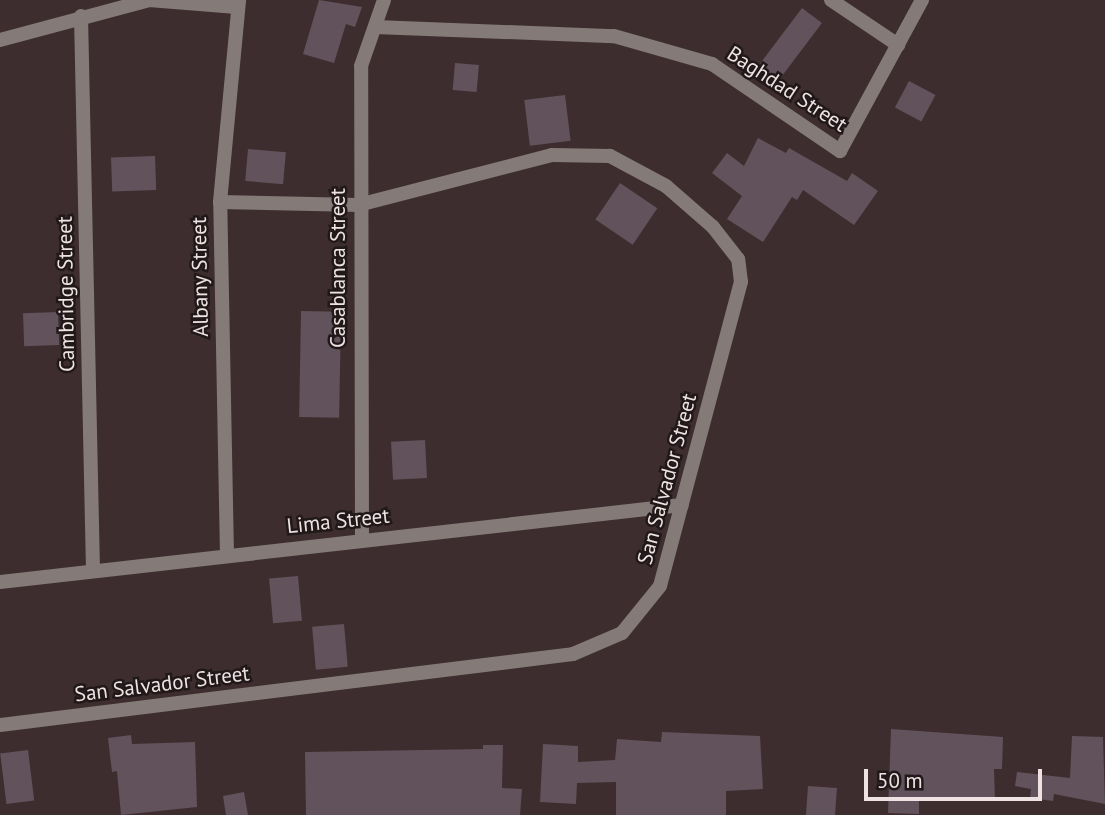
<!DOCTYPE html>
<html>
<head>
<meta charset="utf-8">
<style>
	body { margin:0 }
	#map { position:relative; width:1105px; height:815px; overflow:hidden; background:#3e2d2f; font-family:"PT Sans",sans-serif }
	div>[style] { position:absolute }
	.building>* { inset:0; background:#62525b; transform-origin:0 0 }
	.street>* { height:14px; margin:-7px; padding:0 7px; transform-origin:7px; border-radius:7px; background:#847b78 }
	span { translate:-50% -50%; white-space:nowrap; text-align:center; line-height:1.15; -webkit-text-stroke:5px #201819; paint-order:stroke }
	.street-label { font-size:21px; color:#eee2e3 }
	.scale { position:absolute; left:864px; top:769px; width:178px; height:32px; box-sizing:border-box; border:4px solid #eee2e3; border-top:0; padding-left:9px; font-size:21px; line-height:24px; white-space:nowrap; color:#eee2e3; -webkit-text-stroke:5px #201819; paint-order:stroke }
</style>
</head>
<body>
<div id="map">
	<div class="building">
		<i style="clip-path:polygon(319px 0,362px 7px,355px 27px,346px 24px,334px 63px,303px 54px)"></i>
		<i style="left:802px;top:8px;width:25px;height:73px;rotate:37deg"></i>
		<i style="left:455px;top:63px;width:24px;height:27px;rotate:5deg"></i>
		<i style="left:909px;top:81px;width:30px;height:30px;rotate:28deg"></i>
		<i style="left:565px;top:95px;width:46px;height:41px;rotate:83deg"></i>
		<i style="clip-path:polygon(758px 138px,786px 153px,789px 148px,847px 181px,852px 173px,878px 191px,854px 225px,803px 190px,797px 200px,792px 197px,763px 242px,727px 219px,742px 196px,712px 173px,727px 153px,744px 166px)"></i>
		<i style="left:248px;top:149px;width:38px;height:32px;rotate:5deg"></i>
		<i style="left:155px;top:156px;width:34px;height:44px;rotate:88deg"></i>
		<i style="left:620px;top:183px;width:45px;height:44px;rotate:34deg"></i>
		<i style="left:301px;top:311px;width:40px;height:106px;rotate:1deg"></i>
		<i style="left:58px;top:312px;width:33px;height:35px;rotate:88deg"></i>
		<i style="left:425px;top:440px;width:38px;height:34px;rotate:87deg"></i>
		<i style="left:298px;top:576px;width:45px;height:29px;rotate:85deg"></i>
		<i style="left:344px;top:624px;width:43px;height:32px;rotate:85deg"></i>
		<i style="clip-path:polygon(891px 729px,1003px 737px,1002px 769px,994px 769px,995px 800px,919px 800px,919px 814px,888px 813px)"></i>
		<i style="clip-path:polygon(662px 732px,760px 736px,763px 789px,726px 791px,726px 815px,616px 815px,616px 782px,577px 783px,576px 804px,540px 802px,543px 744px,578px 746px,578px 762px,615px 760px,617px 739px,661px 742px)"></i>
		<i style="clip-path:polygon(131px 735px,132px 744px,195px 742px,197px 807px,121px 815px,117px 771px,112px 772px,108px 738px)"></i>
		<i style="clip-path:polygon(1072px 736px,1103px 737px,1105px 804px,1054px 794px,1053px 801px,1030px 798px,1031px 789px,1015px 786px,1017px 772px,1070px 778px)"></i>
		<i style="clip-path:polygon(483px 745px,503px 745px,502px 788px,522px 789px,520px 815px,306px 815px,305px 752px,483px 749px)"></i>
		<i style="left:28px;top:750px;width:51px;height:28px;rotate:83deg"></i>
		<i style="left:808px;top:786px;width:29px;height:29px;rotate:4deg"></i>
		<i style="clip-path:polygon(244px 792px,248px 815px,226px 815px,223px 796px)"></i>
	</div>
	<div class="street">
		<i style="left:831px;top:0;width:81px;rotate:33.9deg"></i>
		<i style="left:81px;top:16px;width:555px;rotate:88.76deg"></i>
		<i style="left:375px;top:27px;width:239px;rotate:2.2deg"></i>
		<i style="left:614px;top:36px;width:102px;rotate:15.9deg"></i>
		<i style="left:712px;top:64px;width:155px;rotate:34.2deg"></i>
		<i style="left:840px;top:151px;width:172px;rotate:-61.5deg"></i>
		<i style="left:0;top:40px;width:154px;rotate:-15deg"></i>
		<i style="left:149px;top:0;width:88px;rotate:4.5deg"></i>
		<i style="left:362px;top:539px;width:473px;rotate:-90.1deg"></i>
		<i style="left:361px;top:66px;width:70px;rotate:-70.8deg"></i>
		<i style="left:227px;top:555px;width:353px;rotate:-91.1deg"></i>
		<i style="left:220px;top:202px;width:203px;rotate:-84.6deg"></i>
		<i style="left:0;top:582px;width:686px;rotate:-6.44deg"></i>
		<i style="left:0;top:725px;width:577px;rotate:-7.06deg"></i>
		<i style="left:573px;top:654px;width:53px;rotate:-23.2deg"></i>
		<i style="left:622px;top:633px;width:60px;rotate:-51deg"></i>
		<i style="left:660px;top:586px;width:315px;rotate:-75.1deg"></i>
		<i style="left:741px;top:282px;width:23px;rotate:-97deg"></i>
		<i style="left:738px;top:259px;width:41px;rotate:-128deg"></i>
		<i style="left:713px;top:227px;width:62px;rotate:-138.9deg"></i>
		<i style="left:666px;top:186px;width:64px;rotate:-151.8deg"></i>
		<i style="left:610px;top:156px;width:58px;rotate:-179deg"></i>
		<i style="left:552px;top:155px;width:200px;rotate:165.5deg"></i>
		<i style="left:358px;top:205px;width:138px;rotate:-178.8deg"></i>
	</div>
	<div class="street-label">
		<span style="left:787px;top:89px;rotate:33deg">Baghdad Street</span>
		<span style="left:338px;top:268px;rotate:-90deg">Casablanca Street</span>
		<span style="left:200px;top:277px;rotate:-91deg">Albany Street</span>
		<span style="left:66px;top:294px;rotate:-91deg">Cambridge Street</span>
		<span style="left:667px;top:479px;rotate:-75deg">San Salvador Street</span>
		<span style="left:338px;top:521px;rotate:-6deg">Lima Street</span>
		<span style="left:162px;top:684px;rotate:-7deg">San Salvador Street</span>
	</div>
	<div class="scale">50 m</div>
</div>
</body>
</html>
